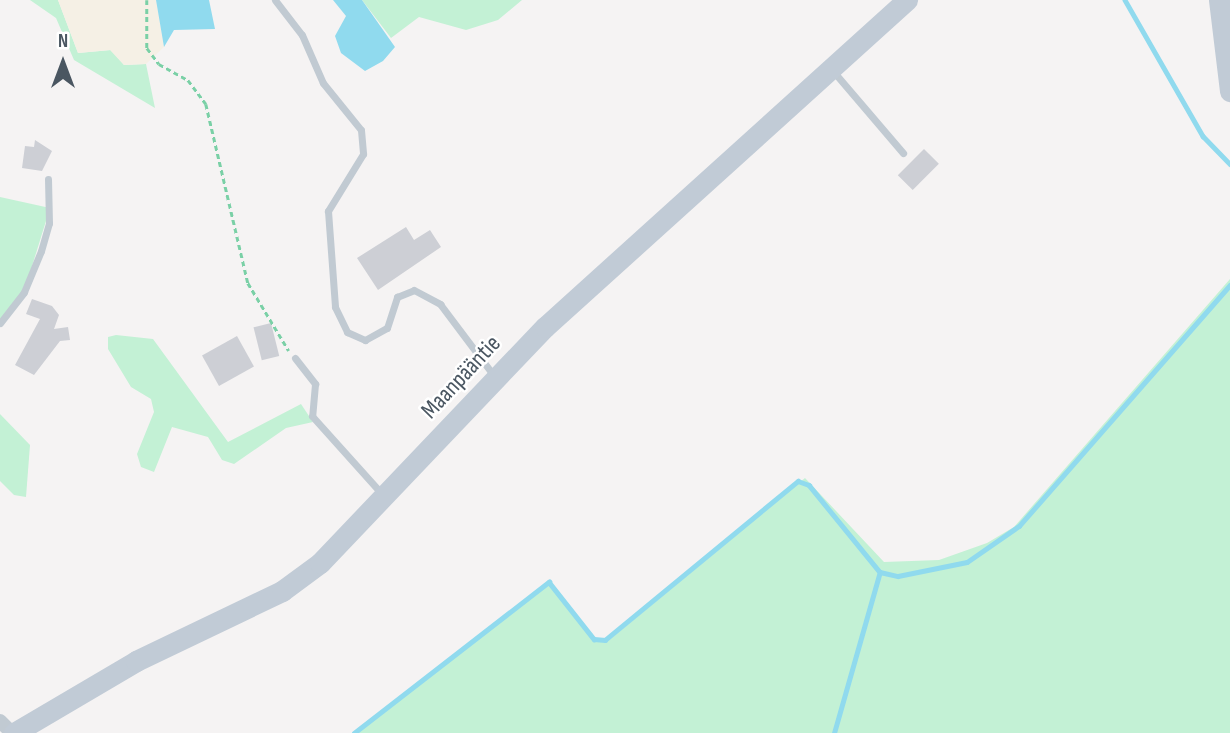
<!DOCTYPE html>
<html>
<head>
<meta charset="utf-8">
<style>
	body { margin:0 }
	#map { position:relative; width:1230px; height:733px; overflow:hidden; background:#f5f3f3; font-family:"Sofia Sans Condensed",sans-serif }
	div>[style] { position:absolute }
	.green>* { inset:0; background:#c3f1d5 }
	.sand>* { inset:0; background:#f5f0e5 }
	.water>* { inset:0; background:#90daee }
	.stream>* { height:4.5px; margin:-2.25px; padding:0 2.25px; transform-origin:2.25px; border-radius:2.25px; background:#90daee }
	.building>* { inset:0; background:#cdcfd5; transform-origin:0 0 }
	.path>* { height:2.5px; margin-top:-1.25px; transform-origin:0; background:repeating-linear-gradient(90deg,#7ad0a6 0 5px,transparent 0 8.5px) }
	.lane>* { height:7px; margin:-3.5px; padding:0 3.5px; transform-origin:3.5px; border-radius:3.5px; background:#c1cad2 }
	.street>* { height:14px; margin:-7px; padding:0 7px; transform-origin:7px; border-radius:7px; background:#c1cad2 }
	.secondary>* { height:21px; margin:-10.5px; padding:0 10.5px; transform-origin:10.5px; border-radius:10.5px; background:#c1cbd6 }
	span { translate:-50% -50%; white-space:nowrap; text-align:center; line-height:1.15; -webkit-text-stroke:5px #fff; paint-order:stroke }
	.street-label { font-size:24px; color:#4a5661 }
	.north { position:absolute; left:28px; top:28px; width:70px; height:70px; -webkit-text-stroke:5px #fff; paint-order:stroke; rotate:0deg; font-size:19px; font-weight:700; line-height:28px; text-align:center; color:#4a5661 }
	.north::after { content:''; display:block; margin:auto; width:24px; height:32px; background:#4a5661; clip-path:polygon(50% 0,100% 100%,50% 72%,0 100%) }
</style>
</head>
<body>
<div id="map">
	<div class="green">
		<i style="clip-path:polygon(30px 0,58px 0,78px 53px,111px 50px,124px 65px,146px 64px,155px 108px,74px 60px,56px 18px)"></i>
		<i style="clip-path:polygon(362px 0,522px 0,498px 20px,466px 30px,419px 17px,391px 38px)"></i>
		<i style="clip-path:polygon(0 197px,50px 208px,24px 292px,0 323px)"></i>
		<i style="clip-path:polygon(1230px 279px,1230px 733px,352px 733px,549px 582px,594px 639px,609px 640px,805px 478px,884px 562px,939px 560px,987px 543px,1014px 527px)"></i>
		<i style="clip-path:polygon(116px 335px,153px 339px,228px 442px,301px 404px,313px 422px,286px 428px,234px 464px,222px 460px,208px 437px,172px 427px,154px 472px,141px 467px,137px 454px,154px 412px,151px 399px,131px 387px,108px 349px,108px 337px)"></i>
		<i style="clip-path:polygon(0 414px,30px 445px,26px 497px,14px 495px,0 481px)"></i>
	</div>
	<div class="sand">
		<i style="clip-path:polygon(58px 0,156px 0,164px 47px,146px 64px,124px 65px,110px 50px,78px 53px)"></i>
	</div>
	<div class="water">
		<i style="clip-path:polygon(156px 0,209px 0,215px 29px,174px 30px,164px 47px)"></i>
		<i style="clip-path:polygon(333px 0,362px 0,395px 47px,383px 61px,365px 71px,341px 53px,335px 36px,346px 16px)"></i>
	</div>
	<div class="stream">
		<i style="left:1125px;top:0;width:157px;rotate:60.2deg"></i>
		<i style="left:1203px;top:136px;width:39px;rotate:46deg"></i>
		<i style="left:354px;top:733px;width:247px;rotate:-37.8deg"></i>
		<i style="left:549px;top:582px;width:73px;rotate:51.7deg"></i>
		<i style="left:594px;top:639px;width:11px;rotate:5deg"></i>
		<i style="left:605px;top:640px;width:250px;rotate:-39.5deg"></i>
		<i style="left:798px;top:481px;width:12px;rotate:20deg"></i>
		<i style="left:809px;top:485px;width:112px;rotate:50.8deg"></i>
		<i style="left:880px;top:572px;width:18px;rotate:13deg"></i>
		<i style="left:898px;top:576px;width:70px;rotate:-11.5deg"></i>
		<i style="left:967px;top:562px;width:63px;rotate:-34.7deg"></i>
		<i style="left:1019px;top:526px;width:320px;rotate:-48.8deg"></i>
		<i style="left:834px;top:733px;width:167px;rotate:-74.1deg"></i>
	</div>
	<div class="building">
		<i style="clip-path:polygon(35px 140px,52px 151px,42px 171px,22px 168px,25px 146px,34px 147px)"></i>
		<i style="left:924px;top:149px;width:21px;height:37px;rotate:45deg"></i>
		<i style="clip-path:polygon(406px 227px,414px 240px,430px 230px,441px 247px,378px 290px,357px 258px)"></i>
		<i style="clip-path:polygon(32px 299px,52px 306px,59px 315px,54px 329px,68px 327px,70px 340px,60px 341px,34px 375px,15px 365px,40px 319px,26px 314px)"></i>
		<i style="left:271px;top:323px;width:34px;height:18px;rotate:76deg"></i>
		<i style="left:237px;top:336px;width:35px;height:40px;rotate:61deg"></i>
	</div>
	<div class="path">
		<i style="left:147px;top:0;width:48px;rotate:90deg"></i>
		<i style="left:147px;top:48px;width:20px;rotate:53deg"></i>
		<i style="left:159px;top:64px;width:33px;rotate:29deg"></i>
		<i style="left:188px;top:80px;width:30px;rotate:53deg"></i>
		<i style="left:206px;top:104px;width:184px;rotate:76.8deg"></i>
		<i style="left:248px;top:283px;width:79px;rotate:58.9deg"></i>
	</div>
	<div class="lane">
		<i style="left:275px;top:0;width:44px;rotate:52.4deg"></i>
		<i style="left:302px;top:35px;width:52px;rotate:66.4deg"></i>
		<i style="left:323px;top:83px;width:60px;rotate:51deg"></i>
		<i style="left:361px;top:130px;width:24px;rotate:85deg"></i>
		<i style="left:363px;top:154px;width:67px;rotate:121.6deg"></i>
		<i style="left:328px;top:211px;width:96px;rotate:85.8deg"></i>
		<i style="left:335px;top:307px;width:28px;rotate:64deg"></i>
		<i style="left:347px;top:332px;width:20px;rotate:24deg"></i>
		<i style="left:365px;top:340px;width:25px;rotate:-29deg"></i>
		<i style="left:387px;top:328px;width:33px;rotate:-72deg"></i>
		<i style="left:397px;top:297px;width:18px;rotate:-22deg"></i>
		<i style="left:414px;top:290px;width:30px;rotate:28deg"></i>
		<i style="left:440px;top:304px;width:90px;rotate:53.1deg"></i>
		<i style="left:833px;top:71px;width:108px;rotate:49.5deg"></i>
		<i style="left:0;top:323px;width:39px;rotate:-52deg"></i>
		<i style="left:24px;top:292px;width:44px;rotate:-67.5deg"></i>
		<i style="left:41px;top:251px;width:29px;rotate:-74deg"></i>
		<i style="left:49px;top:223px;width:44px;rotate:-91.3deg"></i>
		<i style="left:295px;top:358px;width:33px;rotate:52deg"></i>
		<i style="left:315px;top:384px;width:32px;rotate:95deg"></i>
		<i style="left:312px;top:416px;width:105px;rotate:48.1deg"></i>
	</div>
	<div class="street">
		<i style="left:0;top:721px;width:17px;rotate:45deg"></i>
	</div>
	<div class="secondary">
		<i style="left:1219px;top:0;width:92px;rotate:83.1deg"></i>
		<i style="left:14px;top:733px;width:142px;rotate:-30.5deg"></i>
		<i style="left:136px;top:661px;width:162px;rotate:-25.6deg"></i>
		<i style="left:282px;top:591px;width:47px;rotate:-36.4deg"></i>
		<i style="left:320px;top:563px;width:326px;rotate:-46.4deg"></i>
		<i style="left:545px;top:327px;width:488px;rotate:-42.1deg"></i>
	</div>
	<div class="street-label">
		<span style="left:461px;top:377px;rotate:-47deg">Maanpääntie</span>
	</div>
	<div class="north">N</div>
</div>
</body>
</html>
